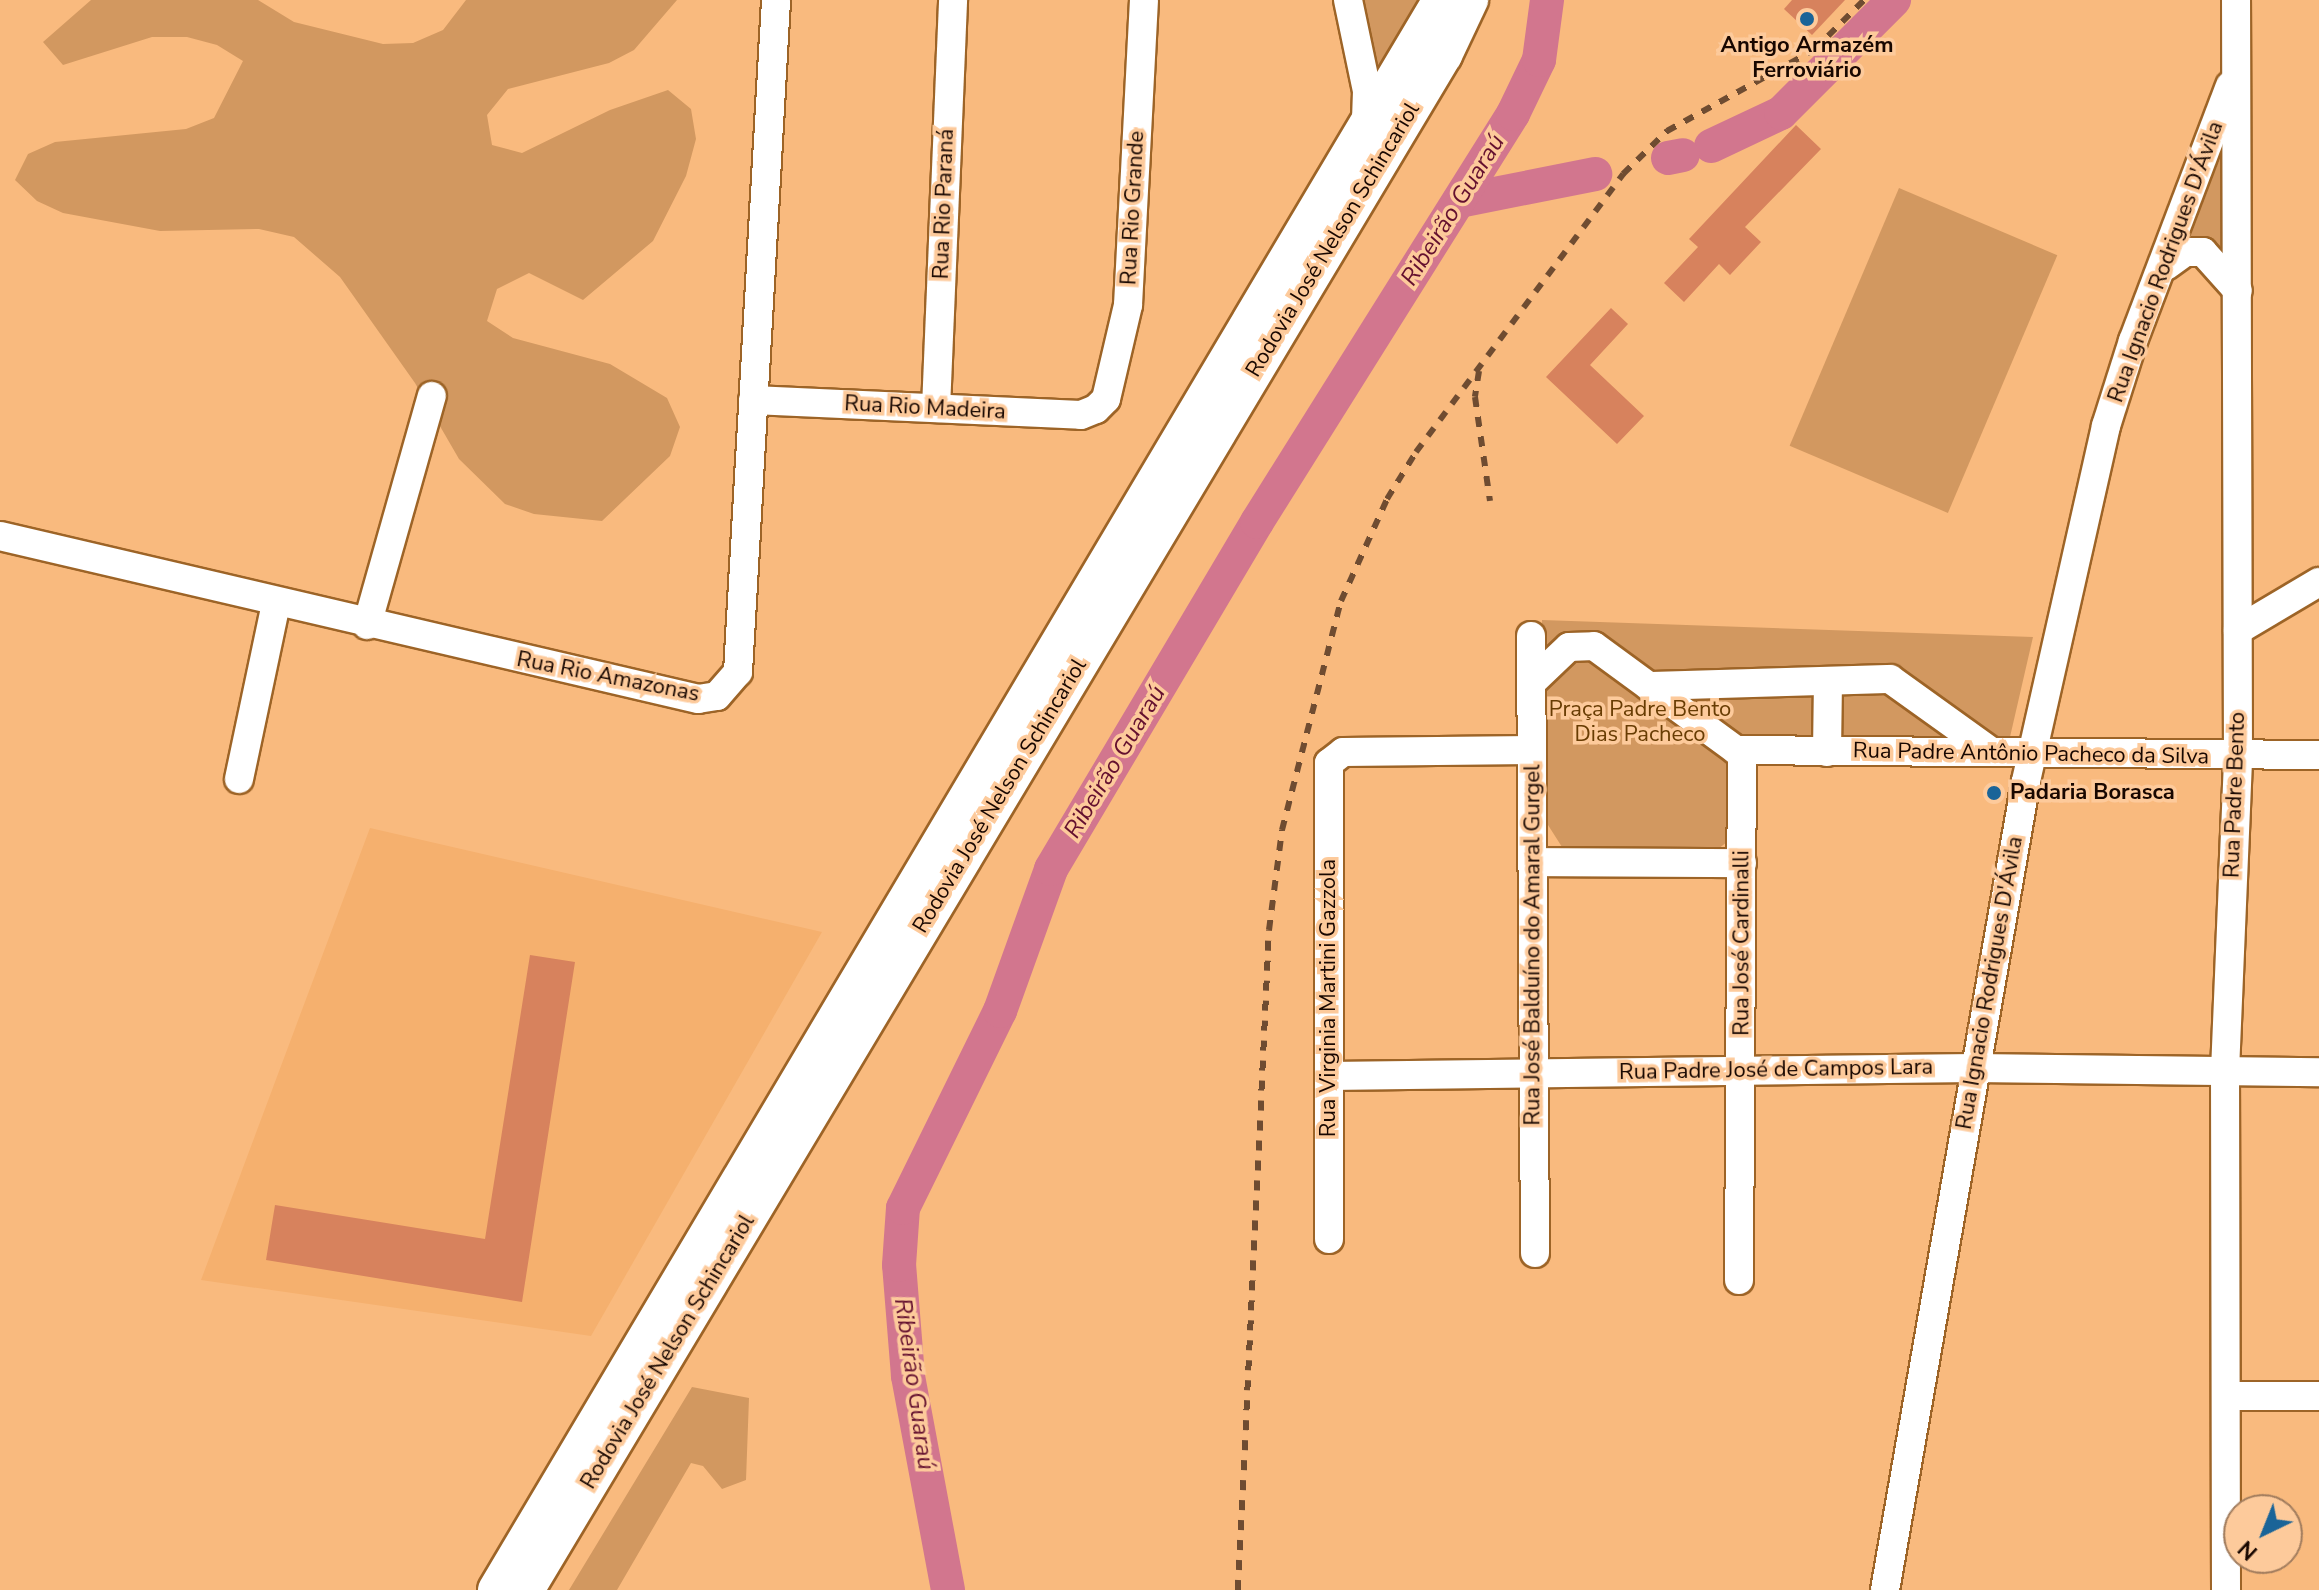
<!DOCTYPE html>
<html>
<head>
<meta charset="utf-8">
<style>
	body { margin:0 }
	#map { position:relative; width:2319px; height:1590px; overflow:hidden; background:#f9ba7e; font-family:"Nunito Sans",sans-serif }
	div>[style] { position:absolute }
	.built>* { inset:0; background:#f5b06e }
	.green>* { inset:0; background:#d29860; transform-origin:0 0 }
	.river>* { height:34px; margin:-17px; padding:0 17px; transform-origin:17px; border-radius:17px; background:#d2768e }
	.building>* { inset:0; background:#d7825d }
	.roads { filter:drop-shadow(2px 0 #9d6427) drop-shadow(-2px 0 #9d6427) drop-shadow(0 2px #9d6427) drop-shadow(0 -2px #9d6427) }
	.minor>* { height:28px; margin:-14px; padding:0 14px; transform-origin:14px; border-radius:14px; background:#fff }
	.major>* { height:36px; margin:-18px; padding:0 18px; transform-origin:18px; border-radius:18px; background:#fff }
	.rail>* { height:6px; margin-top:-3px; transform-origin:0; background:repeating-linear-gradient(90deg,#6f4c31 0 10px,transparent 0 20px) }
	.dots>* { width:22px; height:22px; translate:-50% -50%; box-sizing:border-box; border:4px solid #fdca9b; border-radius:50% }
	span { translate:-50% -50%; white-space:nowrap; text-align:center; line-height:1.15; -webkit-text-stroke:7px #fdca9b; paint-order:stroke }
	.poi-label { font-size:22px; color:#180700; font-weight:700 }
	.left { translate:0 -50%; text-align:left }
	.street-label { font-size:22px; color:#180700 }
	.park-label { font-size:22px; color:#683c03 }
	.water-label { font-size:24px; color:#64102f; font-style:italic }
	.north { position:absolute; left:2223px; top:1494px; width:80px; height:80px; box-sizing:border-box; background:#fdca9b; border:2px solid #a17c5d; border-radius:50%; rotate:223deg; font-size:22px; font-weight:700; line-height:32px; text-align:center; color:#180700 }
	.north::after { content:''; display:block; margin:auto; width:28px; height:36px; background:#1a6498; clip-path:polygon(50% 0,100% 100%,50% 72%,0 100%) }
</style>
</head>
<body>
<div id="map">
	<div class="built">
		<i style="clip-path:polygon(370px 828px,822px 932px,591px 1336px,201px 1280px)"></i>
	</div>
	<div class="green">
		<i style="clip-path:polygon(91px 0,258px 0,294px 22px,383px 44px,413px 43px,443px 30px,466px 0,677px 0,634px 50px,609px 63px,508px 89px,487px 115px,492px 145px,522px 153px,610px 110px,668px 90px,691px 109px,696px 139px,686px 176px,653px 241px,583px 300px,529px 273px,497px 289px,487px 321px,513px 338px,610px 364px,667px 398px,680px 427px,670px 456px,602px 521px,534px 514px,505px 504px,459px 459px,415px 383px,340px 277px,294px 237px,259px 229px,160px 231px,63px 213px,37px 201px,15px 180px,28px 154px,55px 142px,186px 129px,214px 118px,243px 61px,217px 45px,187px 37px,152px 37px,63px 65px,43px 42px)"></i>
		<i style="clip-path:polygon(1363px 0,1429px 0,1376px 93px,1372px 67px)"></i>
		<i style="clip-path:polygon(2227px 142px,2231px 249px,2187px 238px)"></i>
		<i style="left:1899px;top:188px;width:172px;height:280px;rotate:23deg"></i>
		<i style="clip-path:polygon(1542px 620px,2033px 637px,2010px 737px,1734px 738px,1727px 842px,1718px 849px,1562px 847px,1548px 825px)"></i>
		<i style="clip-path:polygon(692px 1387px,749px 1398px,746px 1480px,722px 1489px,703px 1466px,691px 1463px,617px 1590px,569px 1590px)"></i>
	</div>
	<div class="river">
		<i style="left:1711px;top:146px;width:77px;rotate:-25.2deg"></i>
		<i style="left:1781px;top:113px;width:160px;rotate:-45deg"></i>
		<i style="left:1668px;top:158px;width:15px;rotate:-11deg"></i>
		<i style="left:1459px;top:201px;width:139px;rotate:-11.2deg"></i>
		<i style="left:948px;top:1590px;width:218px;rotate:-100.6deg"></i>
		<i style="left:908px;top:1376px;width:111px;rotate:-94.6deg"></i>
		<i style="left:899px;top:1265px;width:57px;rotate:-86deg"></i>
		<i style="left:903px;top:1208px;width:220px;rotate:-63.8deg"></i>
		<i style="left:1000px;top:1011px;width:151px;rotate:-70.2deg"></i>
		<i style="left:1051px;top:869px;width:404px;rotate:-59.3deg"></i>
		<i style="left:1257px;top:522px;width:482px;rotate:-57.9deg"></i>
		<i style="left:1513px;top:114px;width:60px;rotate:-64.3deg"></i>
		<i style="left:1539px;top:60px;width:61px;rotate:-82.4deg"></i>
	</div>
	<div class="building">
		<i style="clip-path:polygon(1792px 0,1845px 0,1812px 35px,1784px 9px)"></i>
		<i style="clip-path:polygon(1796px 125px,1821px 149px,1745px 227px,1761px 242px,1730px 275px,1719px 264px,1684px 302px,1664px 283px,1698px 247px,1689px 239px)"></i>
		<i style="clip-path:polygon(1611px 308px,1628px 324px,1590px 365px,1644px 416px,1617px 444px,1546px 377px)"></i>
		<i style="clip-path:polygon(530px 955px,575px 962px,522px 1302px,266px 1260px,275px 1205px,485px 1239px)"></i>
	</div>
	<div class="roads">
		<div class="minor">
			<i style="left:1348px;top:0;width:93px;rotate:78.2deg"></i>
			<i style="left:1367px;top:91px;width:34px;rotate:92deg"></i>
			<i style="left:2166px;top:266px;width:24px;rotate:-36deg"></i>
			<i style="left:2185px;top:252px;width:18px"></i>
			<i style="left:2203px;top:252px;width:52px;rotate:48.1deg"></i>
			<i style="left:753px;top:400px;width:328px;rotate:2.6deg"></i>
			<i style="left:1081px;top:415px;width:16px;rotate:-22deg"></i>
			<i style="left:1096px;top:409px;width:14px;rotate:-45deg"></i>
			<i style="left:1106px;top:399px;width:97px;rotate:-76.8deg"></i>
			<i style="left:1128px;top:305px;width:305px;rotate:-87deg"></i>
			<i style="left:936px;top:408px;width:408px;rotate:-87.6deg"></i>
			<i style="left:0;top:536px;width:717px;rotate:13.14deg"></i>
			<i style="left:698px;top:699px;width:19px;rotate:-9deg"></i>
			<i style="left:717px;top:696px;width:32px;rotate:-49deg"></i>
			<i style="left:738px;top:672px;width:673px;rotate:-86.76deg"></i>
			<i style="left:367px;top:625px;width:238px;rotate:-74.2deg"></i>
			<i style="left:2238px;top:630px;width:94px;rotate:-30.7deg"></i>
			<i style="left:1531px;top:636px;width:617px;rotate:89.63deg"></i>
			<i style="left:1531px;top:683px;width:52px;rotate:-43.5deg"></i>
			<i style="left:1569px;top:647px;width:25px;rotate:-2deg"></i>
			<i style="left:1594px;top:646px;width:176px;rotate:36.2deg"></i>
			<i style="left:1736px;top:750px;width:583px;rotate:0.49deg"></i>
			<i style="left:1649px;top:686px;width:241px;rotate:-1.7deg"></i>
			<i style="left:1890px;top:679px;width:122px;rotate:35.6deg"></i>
			<i style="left:1827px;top:752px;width:71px;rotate:-89.2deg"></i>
			<i style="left:239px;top:779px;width:180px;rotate:-78.1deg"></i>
			<i style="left:1532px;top:862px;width:210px;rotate:0.3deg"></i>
			<i style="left:1329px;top:1076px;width:646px;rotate:-0.71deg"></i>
			<i style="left:1975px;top:1068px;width:344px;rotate:0.7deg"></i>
			<i style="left:1329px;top:1239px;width:476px;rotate:-90deg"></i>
			<i style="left:1329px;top:763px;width:18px;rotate:-38deg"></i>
			<i style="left:1343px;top:752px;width:189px;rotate:-0.6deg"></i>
			<i style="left:1739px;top:1280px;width:530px;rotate:-89.68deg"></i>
			<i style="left:2227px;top:1396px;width:92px"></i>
			<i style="left:1885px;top:1590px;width:821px;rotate:-80.11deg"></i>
			<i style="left:2026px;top:781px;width:364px;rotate:-77.3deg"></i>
			<i style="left:2106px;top:426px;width:89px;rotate:-72.4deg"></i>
			<i style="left:2133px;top:341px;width:273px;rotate:-69.2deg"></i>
			<i style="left:2226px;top:1590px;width:519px;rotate:-90.11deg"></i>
			<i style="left:2225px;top:1071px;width:315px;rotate:-87.6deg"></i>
			<i style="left:2238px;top:756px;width:756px;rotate:-90.15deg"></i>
		</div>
		<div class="major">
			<i style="left:496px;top:1590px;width:1850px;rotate:-59.28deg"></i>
			<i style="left:526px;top:1590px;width:1789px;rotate:-59.12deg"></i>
			<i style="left:1444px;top:55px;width:61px;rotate:-64.7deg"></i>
		</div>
	</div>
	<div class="rail">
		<i style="left:1479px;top:371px;width:26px;rotate:99deg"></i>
		<i style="left:1475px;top:397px;width:105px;rotate:81.8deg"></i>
		<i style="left:1238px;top:1590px;width:661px;rotate:-87.31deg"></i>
		<i style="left:1269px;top:930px;width:101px;rotate:-82.6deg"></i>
		<i style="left:1282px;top:830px;width:236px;rotate:-75.6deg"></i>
		<i style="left:1341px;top:601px;width:112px;rotate:-65.7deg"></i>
		<i style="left:1387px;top:499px;width:55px;rotate:-58.3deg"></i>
		<i style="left:1416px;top:452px;width:347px;rotate:-53.3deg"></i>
		<i style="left:1623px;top:174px;width:62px;rotate:-44.3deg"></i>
		<i style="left:1667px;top:131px;width:168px;rotate:-28.9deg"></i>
		<i style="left:1814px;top:50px;width:71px;rotate:-45deg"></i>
	</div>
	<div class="dots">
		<i style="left:1807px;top:19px;background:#1a6498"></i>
		<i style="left:1994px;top:793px;background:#1a6498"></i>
	</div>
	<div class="poi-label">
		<span style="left:1807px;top:58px">Antigo Armazém<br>Ferroviário</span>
		<span class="left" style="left:2010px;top:793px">Padaria Borasca</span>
	</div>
	<div class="street-label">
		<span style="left:944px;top:204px;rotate:-88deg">Rua Rio Paraná</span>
		<span style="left:1133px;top:208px;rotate:-87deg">Rua Rio Grande</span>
		<span style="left:1333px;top:240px;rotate:-59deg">Rodovia José Nelson Schincariol</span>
		<span style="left:2166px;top:262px;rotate:-70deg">Rua Ignacio Rodrigues D'Ávila</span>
		<span style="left:925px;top:408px;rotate:3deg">Rua Rio Madeira</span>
		<span style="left:608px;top:677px;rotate:11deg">Rua Rio Amazonas</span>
		<span style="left:2031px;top:754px;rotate:1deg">Rua Padre Antônio Pacheco da Silva</span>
		<span style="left:2235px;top:795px;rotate:-88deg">Rua Padre Bento</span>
		<span style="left:1000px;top:796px;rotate:-59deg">Rodovia José Nelson Schincariol</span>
		<span style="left:1742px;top:943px;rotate:-90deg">Rua José Cardinalli</span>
		<span style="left:1533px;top:945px;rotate:-90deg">Rua José Balduíno do Amaral Gurgel</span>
		<span style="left:1990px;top:983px;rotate:-80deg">Rua Ignacio Rodrigues D'Ávila</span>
		<span style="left:1329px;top:998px;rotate:-90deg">Rua Virginia Martini Gazzola</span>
		<span style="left:1776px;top:1070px;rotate:-1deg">Rua Padre José de Campos Lara</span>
		<span style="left:668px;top:1352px;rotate:-59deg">Rodovia José Nelson Schincariol</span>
	</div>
	<div class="park-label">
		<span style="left:1640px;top:722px">Praça Padre Bento<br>Dias Pacheco</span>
	</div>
	<div class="water-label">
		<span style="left:1453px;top:210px;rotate:-58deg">Ribeirão Guaraú</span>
		<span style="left:1115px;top:762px;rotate:-59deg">Ribeirão Guaraú</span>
		<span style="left:914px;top:1384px;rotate:82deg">Ribeirão Guaraú</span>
	</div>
	<div class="north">N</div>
</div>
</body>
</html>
